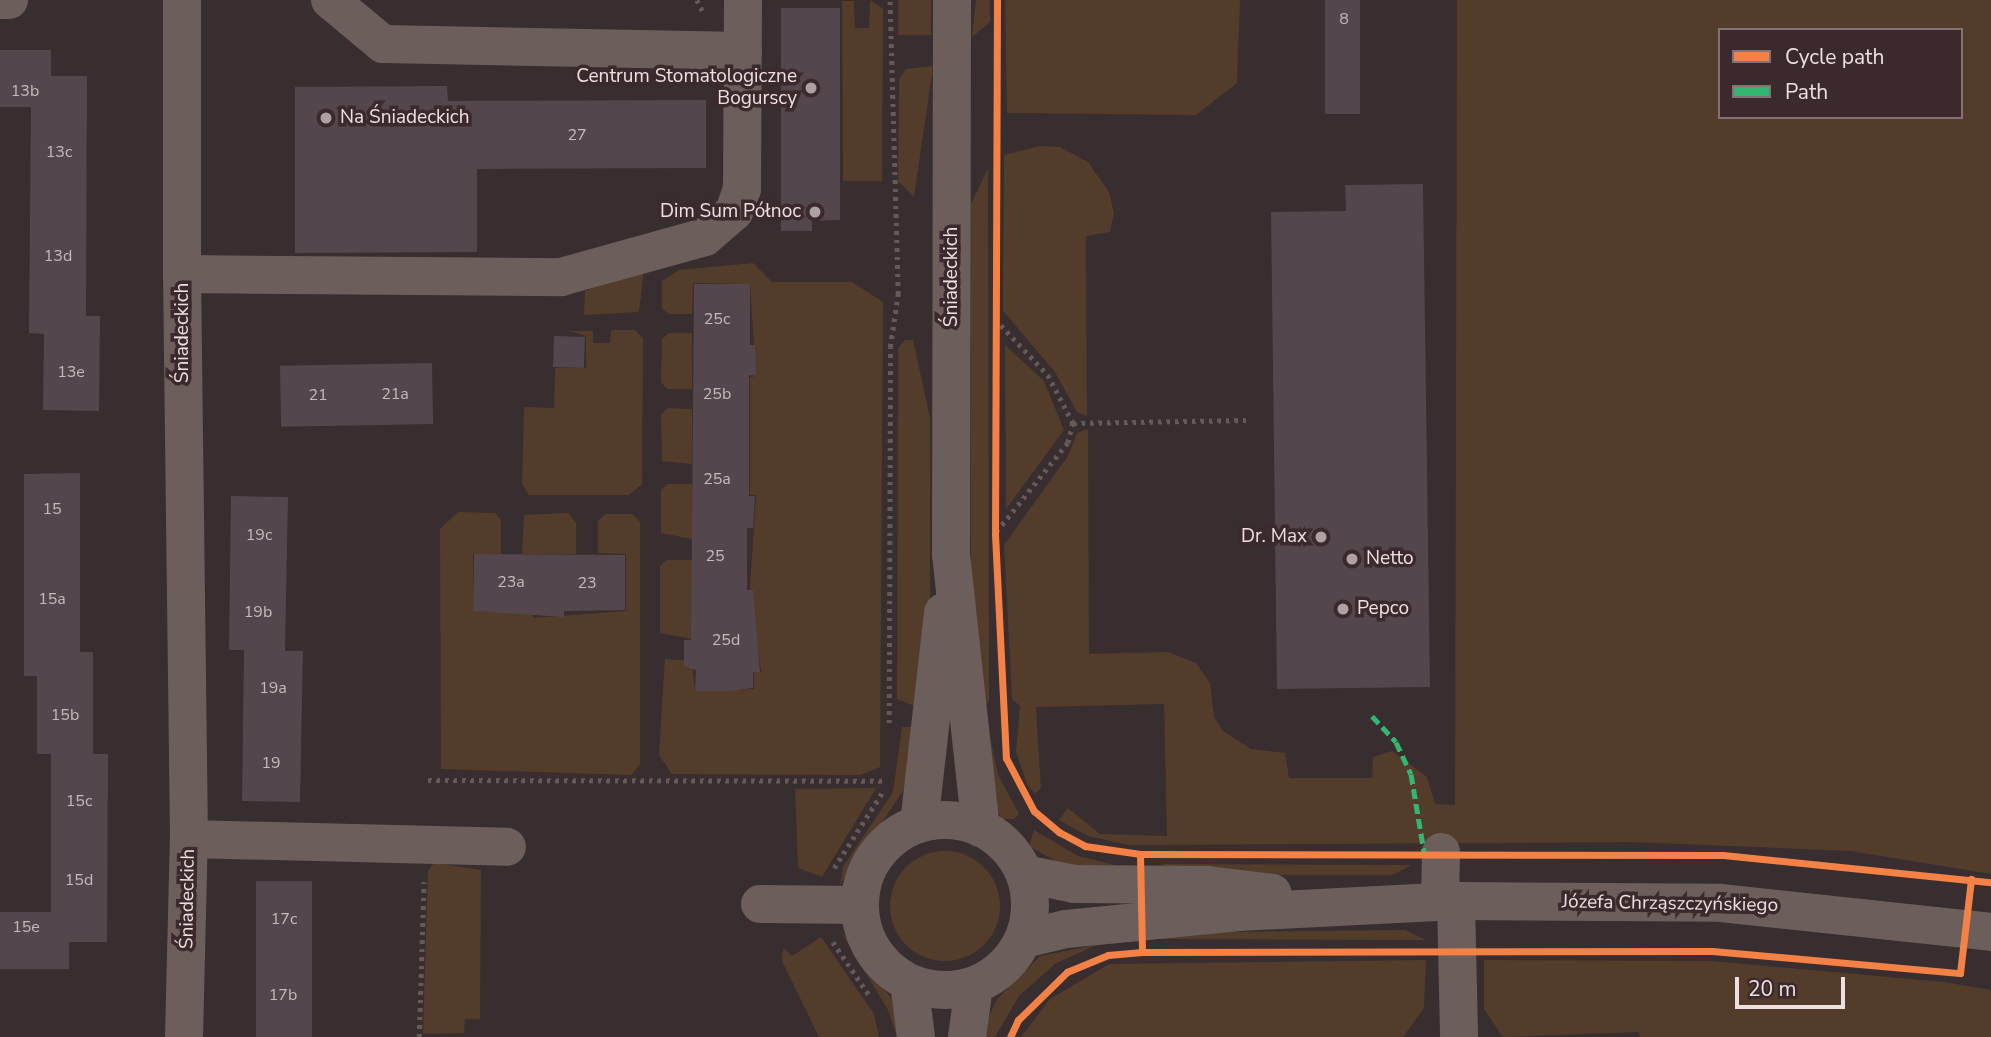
<!DOCTYPE html>
<html>
<head>
<meta charset="utf-8">
<style>
	body { margin:0 }
	#map { position:relative; width:1991px; height:1037px; overflow:hidden; background:#382d2f; font-family:"Nunito Sans",sans-serif }
	div>[style] { position:absolute }
	.green>* { inset:0; background:#543c2b; transform-origin:0 0 }
	.round { border-radius:50% }
	.building>* { inset:0; background:#53464d; transform-origin:0 0 }
	.path>* { height:4.5px; margin-top:-2.25px; transform-origin:0; background:repeating-linear-gradient(90deg,#665a59 0 3.5px,transparent 0 8.5px) }
	.minor>* { height:38px; margin:-19px; padding:0 19px; transform-origin:19px; border-radius:19px; background:#6c5e5b }
	.minor>.ring { margin:-19px; padding:0; box-sizing:content-box; background:none; border:38px solid #6c5e5b; border-radius:50% }
	.quiet>* { height:5px; margin-top:-2.5px; transform-origin:0; background:repeating-linear-gradient(90deg,#33b770 0 10px,transparent 0 15px) }
	.cycleway>* { height:7px; margin:-3.5px; padding:0 3.5px; transform-origin:3.5px; border-radius:3.5px; background:#f48246 }
	.dots>* { width:19px; height:19px; translate:-50% -50%; box-sizing:border-box; border:4px solid #3c292c; border-radius:50% }
	span { translate:-50% -50%; white-space:nowrap; text-align:center; line-height:1.15; -webkit-text-stroke:7px #3c292c; paint-order:stroke }
	.number-label { font-size:16px; color:#c6babd }
	.number-label span { -webkit-text-stroke-width:0 }
	.poi-label { font-size:19px; color:#ede0e2 }
	.right { translate:-100% -50%; text-align:right }
	.left { translate:0 -50%; text-align:left }
	.street-label { font-size:19px; color:#ede0e2 }
	.legend { position:absolute; left:1718px; top:28px; width:245px; height:91px; box-sizing:border-box; background:#3c292c; border:2px solid #837275; margin:0; padding:9px 12px; list-style:none; font-size:21px; color:#ede0e2 }
	.legend li { display:flex; align-items:center; gap:14px; height:35px }
	.legend b { width:35px; border:2px solid #837275 }
	.scale { position:absolute; left:1735px; top:977px; width:110px; height:32px; box-sizing:border-box; border:4px solid #ede0e2; border-top:0; padding-left:9px; font-size:21px; line-height:24px; white-space:nowrap; color:#ede0e2; -webkit-text-stroke:5px #3c292c; paint-order:stroke }
</style>
</head>
<body>
<div id="map">
	<div class="green">
		<i style="clip-path:polygon(870px 0,883px 9px,882px 181px,843px 181px,842px 1px,854px 1px,855px 28px,869px 28px)"></i>
		<i style="left:898px;top:0;width:33px;height:35px"></i>
		<i style="clip-path:polygon(976px 0,990px 0,990px 22px,972px 37px)"></i>
		<i style="clip-path:polygon(1005px 0,1240px 0,1237px 83px,1196px 115px,1007px 113px)"></i>
		<i style="clip-path:polygon(evenodd,1457px 0,1991px 0,1991px 874px,1850px 851px,1632px 842px,1129px 845px,1088px 836px,1059px 820px,1068px 808px,1100px 834px,1167px 836px,1164px 704px,1036px 707px,1041px 788px,1035px 794px,1027px 784px,1016px 752px,1020px 706px,1012px 699px,1004px 545px,1068px 456px,1077px 433px,1088px 429px,1089px 654px,1168px 652px,1196px 663px,1210px 683px,1214px 717px,1223px 731px,1251px 749px,1285px 753px,1289px 778px,1372px 778px,1373px 757px,1392px 751px,1427px 777px,1435px 804px,1455px 805px,1457px 0,1720px 30px,1961px 30px,1961px 117px,1720px 117px,1720px 30px)"></i>
		<i style="clip-path:polygon(932px 66px,932px 74px,914px 197px,898px 181px,899px 79px,906px 69px)"></i>
		<i style="clip-path:polygon(1040px 146px,1060px 147px,1088px 162px,1109px 192px,1114px 213px,1110px 232px,1086px 236px,1087px 416px,1077px 412px,1055px 372px,1003px 311px,1004px 155px)"></i>
		<i style="clip-path:polygon(988px 169px,989px 700px,986px 705px,971px 583px,971px 204px)"></i>
		<i style="clip-path:polygon(753px 263px,772px 282px,852px 282px,883px 302px,880px 767px,860px 775px,672px 774px,659px 755px,665px 659px,692px 661px,695px 691px,754px 689px,754px 672px,761px 672px,750px 587px,756px 495px,750px 495px,750px 377px,756px 376px,750px 284px,693px 283px,692px 314px,669px 314px,662px 308px,662px 281px,679px 270px)"></i>
		<i style="clip-path:polygon(644px 270px,639px 312px,584px 315px,585px 291px)"></i>
		<i style="clip-path:polygon(611px 330px,635px 330px,643px 338px,642px 484px,629px 495px,529px 495px,522px 484px,524px 407px,554px 408px,555px 368px,586px 368px,586px 336px,569px 331px,593px 331px,593px 343px,610px 343px)"></i>
		<i style="clip-path:polygon(692px 333px,692px 389px,667px 389px,661px 382px,662px 339px,669px 333px)"></i>
		<i style="clip-path:polygon(905px 340px,913px 340px,930px 418px,930px 612px,917px 707px,897px 699px,898px 348px)"></i>
		<i style="clip-path:polygon(1005px 345px,1044px 381px,1064px 430px,1006px 509px)"></i>
		<i style="clip-path:polygon(668px 408px,692px 409px,692px 464px,662px 461px,661px 414px)"></i>
		<i style="clip-path:polygon(667px 484px,692px 484px,692px 539px,661px 533px,661px 490px)"></i>
		<i style="clip-path:polygon(458px 512px,495px 513px,501px 520px,501px 554px,473px 554px,473px 611px,533px 612px,533px 618px,626px 611px,626px 554px,598px 553px,598px 521px,605px 514px,632px 514px,640px 522px,640px 765px,631px 775px,441px 769px,440px 529px)"></i>
		<i style="clip-path:polygon(568px 513px,576px 523px,576px 554px,522px 554px,524px 515px)"></i>
		<i style="clip-path:polygon(667px 560px,692px 560px,692px 639px,660px 633px,660px 566px)"></i>
		<i style="clip-path:polygon(902px 727px,917px 727px,909px 782px,840px 885px,843px 867px,893px 792px)"></i>
		<i style="clip-path:polygon(988px 728px,998px 775px,1019px 814px,1014px 819px,1002px 819px,989px 796px)"></i>
		<i style="clip-path:polygon(876px 788px,822px 877px,798px 868px,795px 789px)"></i>
		<i style="clip-path:polygon(1034px 830px,1078px 856px,1115px 865px,1062px 865px,1029px 846px)"></i>
		<i class="round" style="left:890px;top:851px;width:110px;height:110px"></i>
		<i style="clip-path:polygon(434px 863px,481px 870px,480px 1019px,465px 1019px,464px 1033px,423px 1034px,428px 871px)"></i>
		<i style="clip-path:polygon(1164px 864px,1412px 865px,1392px 875px,1153px 875px)"></i>
		<i style="clip-path:polygon(838px 927px,891px 998px,906px 1037px,897px 1037px,888px 1010px)"></i>
		<i style="clip-path:polygon(1405px 930px,1426px 940px,1154px 939px,1218px 932px)"></i>
		<i style="clip-path:polygon(821px 937px,874px 1014px,879px 1037px,819px 1037px,782px 961px,783px 948px,792px 956px)"></i>
		<i style="clip-path:polygon(1096px 945px,1055px 964px,1019px 996px,995px 1037px,979px 1037px,997px 999px,1040px 956px)"></i>
		<i style="clip-path:polygon(1426px 960px,1424px 1008px,1403px 1037px,1021px 1037px,1050px 999px,1109px 964px)"></i>
		<i style="clip-path:polygon(1484px 960px,1712px 961px,1944px 982px,1991px 990px,1991px 1037px,1640px 1037px,1639px 1032px,1503px 1037px,1484px 1009px)"></i>
	</div>
	<div class="building">
		<i style="left:1325px;top:0;width:35px;height:114px"></i>
		<i style="clip-path:polygon(781px 8px,840px 8px,840px 220px,812px 221px,812px 231px,781px 231px)"></i>
		<i style="clip-path:polygon(0 50px,51px 50px,51px 76px,87px 76px,86px 316px,100px 316px,99px 411px,43px 410px,44px 334px,29px 333px,31px 107px,0 107px)"></i>
		<i style="clip-path:polygon(447px 86px,448px 101px,706px 100px,706px 168px,477px 169px,477px 252px,295px 253px,295px 87px)"></i>
		<i style="clip-path:polygon(1423px 184px,1430px 687px,1277px 689px,1271px 212px,1346px 211px,1345px 185px)"></i>
		<i style="clip-path:polygon(694px 284px,750px 284px,750px 345px,755px 345px,756px 376px,749px 375px,749px 496px,755px 496px,753px 528px,747px 528px,747px 590px,753px 590px,760px 672px,753px 672px,753px 688px,729px 691px,695px 691px,696px 670px,684px 666px,684px 640px,691px 640px)"></i>
		<i style="left:554px;top:336px;width:31px;height:31px;rotate:2deg"></i>
		<i style="left:432px;top:363px;width:61px;height:152px;rotate:89deg"></i>
		<i style="clip-path:polygon(80px 473px,80px 652px,93px 652px,93px 754px,108px 754px,107px 942px,69px 942px,69px 969px,0 969px,0 912px,51px 912px,51px 754px,37px 754px,37px 676px,24px 676px,24px 474px)"></i>
		<i style="clip-path:polygon(231px 496px,288px 497px,285px 651px,303px 651px,300px 802px,242px 801px,244px 650px,229px 650px)"></i>
		<i style="clip-path:polygon(474px 554px,625px 555px,625px 610px,564px 611px,564px 617px,473px 611px)"></i>
		<i style="left:256px;top:881px;width:56px;height:156px"></i>
	</div>
	<div class="path">
		<i style="left:697px;top:0;width:13px;rotate:63deg"></i>
		<i style="left:995px;top:319px;width:77px;rotate:46.6deg"></i>
		<i style="left:1048px;top:375px;width:54px;rotate:62.5deg"></i>
		<i style="left:1073px;top:423px;width:21px;rotate:104deg"></i>
		<i style="left:1068px;top:443px;width:117px;rotate:128.7deg"></i>
		<i style="left:1073px;top:423px;width:173px;rotate:-1deg"></i>
		<i style="left:889px;top:723px;width:376px;rotate:-89.8deg"></i>
		<i style="left:890px;top:347px;width:54px;rotate:-81.4deg"></i>
		<i style="left:898px;top:294px;width:294px;rotate:-91.6deg"></i>
		<i style="left:428px;top:780px;width:459px;rotate:0.1deg"></i>
		<i style="left:834px;top:868px;width:89px;rotate:-57.4deg"></i>
		<i style="left:833px;top:942px;width:68px;rotate:55.8deg"></i>
		<i style="left:419px;top:1037px;width:155px;rotate:-88.2deg"></i>
	</div>
	<div class="minor">
		<i style="left:0;top:0;width:9px"></i>
		<i style="left:330px;top:0;width:69px;rotate:39.7deg"></i>
		<i style="left:383px;top:44px;width:360px;rotate:1.1deg"></i>
		<i style="left:952px;top:0;width:554px;rotate:90.1deg"></i>
		<i style="left:951px;top:554px;width:276px;rotate:83.8deg"></i>
		<i style="left:182px;top:274px;width:274px;rotate:-90deg"></i>
		<i class="ring" style="left:860px;top:820px;width:132px;height:132px"></i>
		<i style="left:919px;top:824px;width:213px;rotate:-83.5deg"></i>
		<i style="left:189px;top:839px;width:318px;rotate:1.4deg"></i>
		<i style="left:1025px;top:874px;width:50px;rotate:11.5deg"></i>
		<i style="left:1074px;top:884px;width:134px;rotate:0.4deg"></i>
		<i style="left:1208px;top:885px;width:65px;rotate:7deg"></i>
		<i style="left:1440px;top:901px;width:49px;rotate:-88.8deg"></i>
		<i style="left:1456px;top:901px;width:136px;rotate:88.7deg"></i>
		<i style="left:760px;top:904px;width:99px;rotate:0.6deg"></i>
		<i style="left:1024px;top:939px;width:43px;rotate:-13.4deg"></i>
		<i style="left:1066px;top:929px;width:174px;rotate:-5.6deg"></i>
		<i style="left:1239px;top:912px;width:217px;rotate:-2.9deg"></i>
		<i style="left:1456px;top:901px;width:265px;rotate:0.4deg"></i>
		<i style="left:1721px;top:903px;width:272px;rotate:6.1deg"></i>
		<i style="left:909px;top:983px;width:54px;rotate:82.6deg"></i>
		<i style="left:184px;top:1037px;width:198px;rotate:-88.6deg"></i>
		<i style="left:189px;top:839px;width:565px;rotate:-90.71deg"></i>
		<i style="left:182px;top:274px;width:379px;rotate:0.5deg"></i>
		<i style="left:561px;top:277px;width:149px;rotate:-15.5deg"></i>
		<i style="left:705px;top:237px;width:38px;rotate:-41deg"></i>
		<i style="left:734px;top:212px;width:24px;rotate:-71deg"></i>
		<i style="left:742px;top:189px;width:189px;rotate:-89.7deg"></i>
		<i style="left:967px;top:1037px;width:51px;rotate:-82.2deg"></i>
	</div>
	<div class="quiet">
		<i style="left:1372px;top:716px;width:35px;rotate:47deg"></i>
		<i style="left:1396px;top:742px;width:35px;rotate:65deg"></i>
		<i style="left:1411px;top:774px;width:79px;rotate:80.5deg"></i>
	</div>
	<div class="cycleway">
		<i style="left:997px;top:0;width:534px;rotate:90.21deg"></i>
		<i style="left:995px;top:534px;width:224px;rotate:87.2deg"></i>
		<i style="left:1006px;top:758px;width:60px;rotate:62.2deg"></i>
		<i style="left:1034px;top:811px;width:33px;rotate:40deg"></i>
		<i style="left:1059px;top:832px;width:30px;rotate:28deg"></i>
		<i style="left:1085px;top:846px;width:56px;rotate:8.3deg"></i>
		<i style="left:1140px;top:854px;width:98px;rotate:88.8deg"></i>
		<i style="left:1142px;top:952px;width:34px;rotate:175deg"></i>
		<i style="left:1108px;top:955px;width:44px;rotate:157.5deg"></i>
		<i style="left:1067px;top:972px;width:69px;rotate:135.6deg"></i>
		<i style="left:1018px;top:1020px;width:19px;rotate:115deg"></i>
		<i style="left:1140px;top:854px;width:583px;rotate:0.1deg"></i>
		<i style="left:1723px;top:855px;width:269px;rotate:5.8deg"></i>
		<i style="left:1142px;top:952px;width:570px;rotate:-0.1deg"></i>
		<i style="left:1712px;top:951px;width:249px;rotate:5.1deg"></i>
		<i style="left:1960px;top:973px;width:95px;rotate:-83.3deg"></i>
	</div>
	<div class="dots">
		<i style="left:811px;top:88px;background:#aea1a3"></i>
		<i style="left:326px;top:118px;background:#aea1a3"></i>
		<i style="left:815px;top:212px;background:#aea1a3"></i>
		<i style="left:1321px;top:537px;background:#aea1a3"></i>
		<i style="left:1352px;top:559px;background:#aea1a3"></i>
		<i style="left:1343px;top:609px;background:#aea1a3"></i>
	</div>
	<div class="number-label">
		<span style="left:1344px;top:19px">8</span>
		<span style="left:25px;top:91px">13b</span>
		<span style="left:577px;top:135px">27</span>
		<span style="left:59px;top:152px">13c</span>
		<span style="left:58px;top:256px">13d</span>
		<span style="left:717px;top:319px">25c</span>
		<span style="left:71px;top:372px">13e</span>
		<span style="left:395px;top:394px">21a</span>
		<span style="left:717px;top:394px">25b</span>
		<span style="left:318px;top:395px">21</span>
		<span style="left:717px;top:479px">25a</span>
		<span style="left:52px;top:509px">15</span>
		<span style="left:259px;top:535px">19c</span>
		<span style="left:715px;top:556px">25</span>
		<span style="left:511px;top:582px">23a</span>
		<span style="left:587px;top:583px">23</span>
		<span style="left:52px;top:599px">15a</span>
		<span style="left:258px;top:612px">19b</span>
		<span style="left:726px;top:640px">25d</span>
		<span style="left:273px;top:688px">19a</span>
		<span style="left:65px;top:715px">15b</span>
		<span style="left:271px;top:763px">19</span>
		<span style="left:79px;top:801px">15c</span>
		<span style="left:79px;top:880px">15d</span>
		<span style="left:284px;top:919px">17c</span>
		<span style="left:26px;top:927px">15e</span>
		<span style="left:283px;top:995px">17b</span>
	</div>
	<div class="poi-label">
		<span class="right" style="left:797px;top:88px">Centrum Stomatologiczne<br>Bogurscy</span>
		<span class="left" style="left:340px;top:118px">Na Śniadeckich</span>
		<span class="right" style="left:801px;top:212px">Dim Sum Północ</span>
		<span class="right" style="left:1307px;top:537px">Dr. Max</span>
		<span class="left" style="left:1366px;top:559px">Netto</span>
		<span class="left" style="left:1357px;top:609px">Pepco</span>
	</div>
	<div class="street-label">
		<span style="left:952px;top:277px;rotate:-90deg">Śniadeckich</span>
		<span style="left:183px;top:333px;rotate:-90deg">Śniadeckich</span>
		<span style="left:188px;top:899px;rotate:-89deg">Śniadeckich</span>
		<span style="left:1670px;top:904px;rotate:1deg">Józefa Chrząszczyńskiego</span>
	</div>
	<ul class="legend">
	<li><b style="height:9px;background:#f48246"></b>Cycle path</li>
	<li><b style="height:9px;background:#33b770"></b>Path</li>
	</ul>
	<div class="scale">20 m</div>
</div>
</body>
</html>
